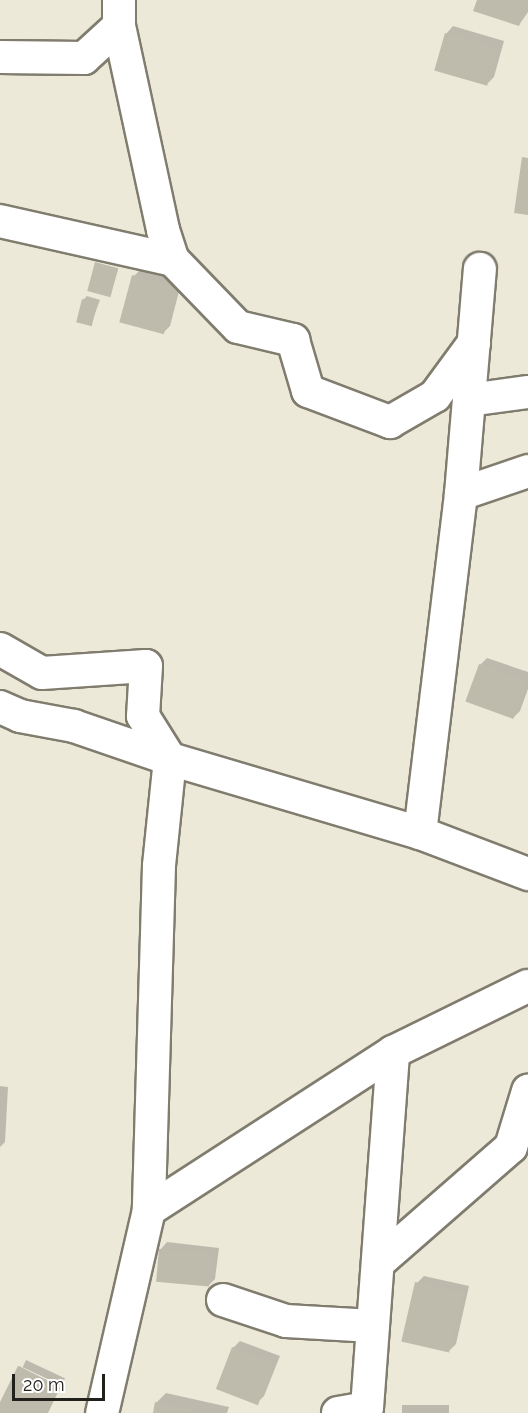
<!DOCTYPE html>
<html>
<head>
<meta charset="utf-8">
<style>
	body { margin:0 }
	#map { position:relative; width:528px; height:1413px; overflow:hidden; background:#ede9d9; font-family:Raleway,sans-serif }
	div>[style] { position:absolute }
	.shadow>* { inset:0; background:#0003; transform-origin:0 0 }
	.building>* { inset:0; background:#bfbbac; transform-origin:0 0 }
	.roads { filter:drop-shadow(2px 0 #807c6e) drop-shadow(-2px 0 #807c6e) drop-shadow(0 2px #807c6e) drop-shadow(0 -2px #807c6e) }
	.minor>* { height:32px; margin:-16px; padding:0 16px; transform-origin:16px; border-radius:16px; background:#fff }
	span { translate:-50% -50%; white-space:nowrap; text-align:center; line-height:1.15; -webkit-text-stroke:4.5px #fff; paint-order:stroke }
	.scale { position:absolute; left:12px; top:1374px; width:93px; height:27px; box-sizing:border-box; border:3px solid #22201b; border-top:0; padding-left:8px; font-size:18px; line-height:21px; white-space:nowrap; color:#22201b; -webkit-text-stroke:4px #fff; paint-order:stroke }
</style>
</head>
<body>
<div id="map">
	<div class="shadow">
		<i style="clip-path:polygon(479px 0,528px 0,528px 12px,519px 25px)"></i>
		<i style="clip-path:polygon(453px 26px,504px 41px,494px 77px,487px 84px,446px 34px)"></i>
		<i style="clip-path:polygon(100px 259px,120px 265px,119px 267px,98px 261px)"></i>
		<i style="clip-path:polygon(96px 264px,118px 270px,109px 296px)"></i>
		<i style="clip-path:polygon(141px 269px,182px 280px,170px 326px,163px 333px,134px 276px)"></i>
		<i style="clip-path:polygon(87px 296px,100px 300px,91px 324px,83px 300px)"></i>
		<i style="clip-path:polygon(487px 658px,528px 672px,528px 689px,520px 711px,513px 718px,480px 665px)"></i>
		<i style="clip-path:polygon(0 1086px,8px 1087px,5px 1142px,0 1147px)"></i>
		<i style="clip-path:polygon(167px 1242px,219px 1248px,215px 1279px,208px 1286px,160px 1250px)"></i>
		<i style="clip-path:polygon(424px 1276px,469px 1286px,456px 1344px,449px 1351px,417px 1283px)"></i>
		<i style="clip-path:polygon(240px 1341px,280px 1356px,264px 1396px,257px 1403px,233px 1348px)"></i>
		<i style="left:26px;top:1360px;width:43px;height:8px;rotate:25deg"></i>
		<i style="clip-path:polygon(19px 1366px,60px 1388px,48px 1413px,0 1413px,0 1405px)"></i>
		<i style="clip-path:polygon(166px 1393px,229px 1407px,227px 1413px,154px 1413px,156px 1403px)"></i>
		<i style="left:402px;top:1405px;width:47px;height:11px"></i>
	</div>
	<div class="building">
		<i style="clip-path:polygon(477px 0,528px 0,528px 2px,519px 26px,473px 11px)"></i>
		<i style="left:445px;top:33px;width:55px;height:39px;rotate:16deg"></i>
		<i style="clip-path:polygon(522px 157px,528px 158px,528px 215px,514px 213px)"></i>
		<i style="left:95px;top:262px;width:24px;height:30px;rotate:15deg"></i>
		<i style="left:132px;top:275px;width:46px;height:49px;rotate:15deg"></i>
		<i style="left:82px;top:299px;width:16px;height:24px;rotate:14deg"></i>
		<i style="left:479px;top:664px;width:51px;height:40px;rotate:20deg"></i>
		<i style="left:159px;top:1249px;width:53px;height:33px;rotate:5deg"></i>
		<i style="left:415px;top:1282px;width:49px;height:61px;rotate:13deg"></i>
		<i style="left:232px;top:1347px;width:45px;height:45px;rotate:21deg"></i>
		<i style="clip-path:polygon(18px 1366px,59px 1386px,45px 1413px,0 1413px,0 1402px)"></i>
		<i style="clip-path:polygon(155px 1402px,201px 1412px,201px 1413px,153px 1413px)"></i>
	</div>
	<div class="roads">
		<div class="minor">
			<i style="left:119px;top:0;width:26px;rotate:90deg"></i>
			<i style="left:119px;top:26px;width:209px;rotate:77.8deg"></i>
			<i style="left:163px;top:230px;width:32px;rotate:72deg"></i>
			<i style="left:0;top:57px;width:84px;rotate:0.7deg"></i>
			<i style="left:84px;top:58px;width:47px;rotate:-42.4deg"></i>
			<i style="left:0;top:221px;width:177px;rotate:12.7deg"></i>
			<i style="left:173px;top:260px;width:93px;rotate:45.9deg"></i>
			<i style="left:238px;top:327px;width:57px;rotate:13.3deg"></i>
			<i style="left:293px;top:340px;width:53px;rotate:73.6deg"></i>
			<i style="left:308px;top:391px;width:88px;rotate:20.7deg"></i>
			<i style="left:390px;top:422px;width:52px;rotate:-30deg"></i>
			<i style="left:435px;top:396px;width:66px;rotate:-53.7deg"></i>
			<i style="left:469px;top:400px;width:60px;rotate:-7.7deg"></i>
			<i style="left:461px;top:494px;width:71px;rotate:-18.9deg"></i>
			<i style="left:0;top:649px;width:48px;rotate:29.7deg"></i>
			<i style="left:42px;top:673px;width:104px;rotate:-3.9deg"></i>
			<i style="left:146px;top:666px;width:50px;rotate:93.4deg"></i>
			<i style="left:143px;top:716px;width:51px;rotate:57.9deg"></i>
			<i style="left:170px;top:759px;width:108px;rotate:95.9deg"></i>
			<i style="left:159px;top:866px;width:344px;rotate:91.7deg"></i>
			<i style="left:149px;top:1210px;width:208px;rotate:103deg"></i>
			<i style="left:0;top:707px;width:22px;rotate:24deg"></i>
			<i style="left:20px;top:716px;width:55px;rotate:10.5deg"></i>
			<i style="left:74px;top:726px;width:102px;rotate:19deg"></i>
			<i style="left:170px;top:759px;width:261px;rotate:16.5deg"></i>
			<i style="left:420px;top:833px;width:116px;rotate:20.8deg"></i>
			<i style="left:420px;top:833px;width:341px;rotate:-83.1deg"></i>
			<i style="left:461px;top:494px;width:226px;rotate:-85.2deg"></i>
			<i style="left:149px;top:1210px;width:291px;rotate:-32.9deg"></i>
			<i style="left:393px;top:1052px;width:150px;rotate:-26.1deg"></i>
			<i style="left:378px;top:1263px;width:176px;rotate:-41.1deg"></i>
			<i style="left:511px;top:1147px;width:59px;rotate:-73.1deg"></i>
			<i style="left:223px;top:1300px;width:66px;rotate:18.4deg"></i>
			<i style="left:286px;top:1321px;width:87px;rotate:3.3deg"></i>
			<i style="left:338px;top:1413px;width:29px;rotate:-10deg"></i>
			<i style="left:367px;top:1408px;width:357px;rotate:-85.8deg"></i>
		</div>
	</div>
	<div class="scale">20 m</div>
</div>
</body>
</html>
